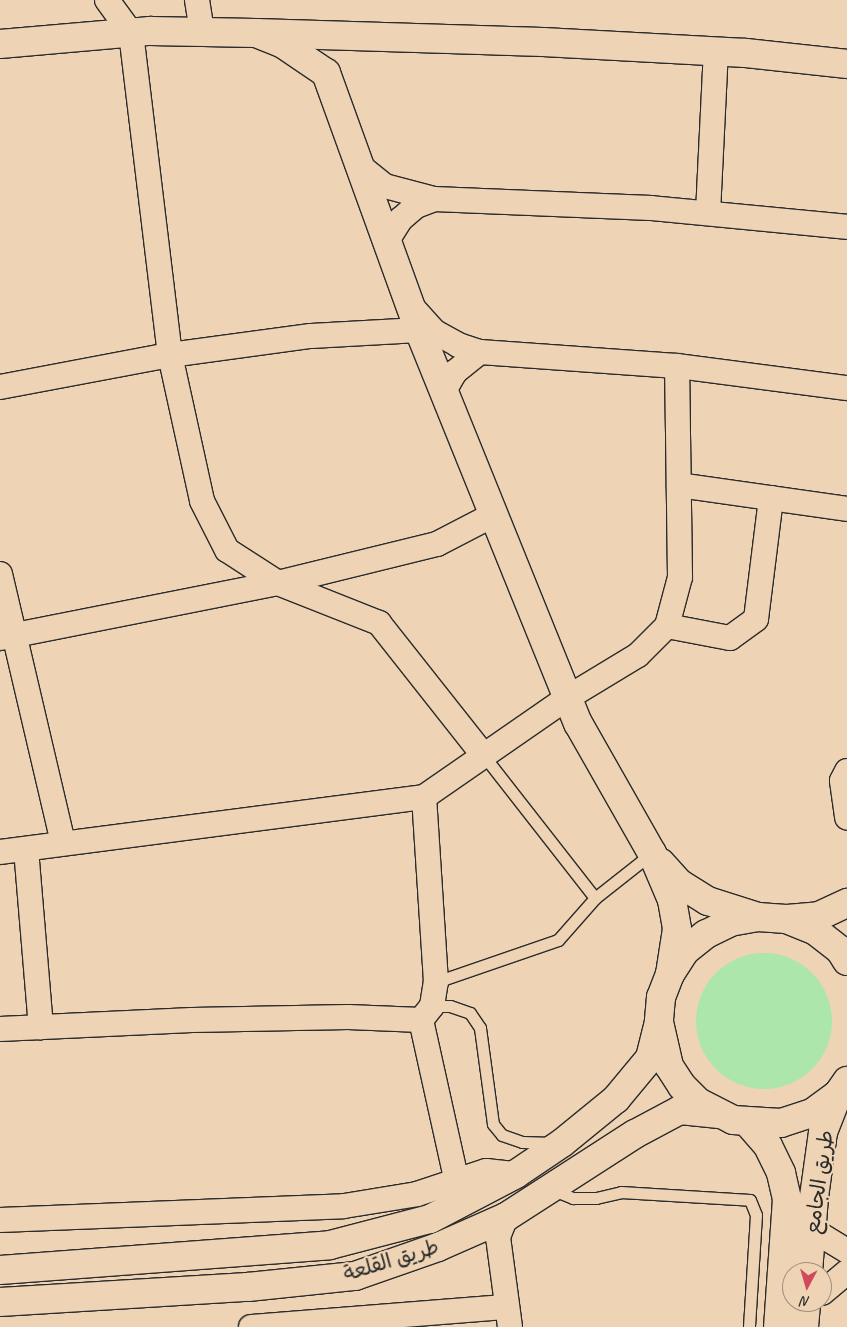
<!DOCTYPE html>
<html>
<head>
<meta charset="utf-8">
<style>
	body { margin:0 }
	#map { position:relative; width:847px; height:1327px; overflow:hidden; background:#eed4b5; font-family:Caveat,"Playpen Sans Arabic",sans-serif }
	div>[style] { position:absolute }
	.green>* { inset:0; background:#ace6ab }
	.round { border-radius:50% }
	.roads { filter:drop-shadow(1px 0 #2b2b2b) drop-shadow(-1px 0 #2b2b2b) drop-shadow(0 1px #2b2b2b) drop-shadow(0 -1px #2b2b2b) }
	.service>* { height:11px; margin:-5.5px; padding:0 5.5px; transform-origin:5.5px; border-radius:5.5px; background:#eed4b5 }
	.minor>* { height:24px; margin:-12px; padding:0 12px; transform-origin:12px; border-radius:12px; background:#eed4b5 }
	.tertiary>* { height:28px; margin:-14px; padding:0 14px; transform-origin:14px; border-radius:14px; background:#eed4b5 }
	.secondary>* { height:28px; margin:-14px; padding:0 14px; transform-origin:14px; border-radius:14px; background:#eed4b5 }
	span { translate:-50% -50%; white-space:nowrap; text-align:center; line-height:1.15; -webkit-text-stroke:4.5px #eed4b5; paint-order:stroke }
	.street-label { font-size:21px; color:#2b2b2b }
	.north { position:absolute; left:782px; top:1262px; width:50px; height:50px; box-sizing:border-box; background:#eed4b5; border:1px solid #a0907e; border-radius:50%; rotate:186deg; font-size:14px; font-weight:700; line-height:20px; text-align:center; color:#2b2b2b }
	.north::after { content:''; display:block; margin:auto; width:18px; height:22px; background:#d1495b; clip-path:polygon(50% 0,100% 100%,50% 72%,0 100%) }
</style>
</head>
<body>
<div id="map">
	<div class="green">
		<i class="round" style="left:696px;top:953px;width:136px;height:136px"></i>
	</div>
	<div class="roads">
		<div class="service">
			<i style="left:484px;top:756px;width:180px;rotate:52deg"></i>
			<i style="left:436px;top:982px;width:129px;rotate:-19deg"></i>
			<i style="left:558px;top:940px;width:56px;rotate:-48.6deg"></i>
			<i style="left:595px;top:898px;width:73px;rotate:-38.3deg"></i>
			<i style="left:432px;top:1006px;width:18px"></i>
			<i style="left:450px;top:1006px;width:21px;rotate:19deg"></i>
			<i style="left:470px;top:1013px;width:18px;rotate:56deg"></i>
			<i style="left:480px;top:1028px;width:97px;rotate:82.3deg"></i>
			<i style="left:493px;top:1124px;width:14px;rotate:51deg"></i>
			<i style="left:502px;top:1135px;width:21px;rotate:19deg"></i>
			<i style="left:522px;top:1142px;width:31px;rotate:2deg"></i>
			<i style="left:553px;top:1190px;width:22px;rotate:22deg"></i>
			<i style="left:573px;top:1198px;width:23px"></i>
			<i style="left:596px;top:1198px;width:26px;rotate:-13deg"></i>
			<i style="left:621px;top:1192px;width:129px;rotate:3.5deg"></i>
			<i style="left:750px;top:1200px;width:16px;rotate:68deg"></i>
			<i style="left:756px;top:1215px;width:112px;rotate:93.6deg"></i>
		</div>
		<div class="minor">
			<i style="left:107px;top:0;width:41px;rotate:54deg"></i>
			<i style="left:131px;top:33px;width:324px;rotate:83.1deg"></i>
			<i style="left:170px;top:355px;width:149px;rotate:77.6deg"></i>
			<i style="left:202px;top:501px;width:55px;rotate:63deg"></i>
			<i style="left:227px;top:550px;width:61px;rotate:32.9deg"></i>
			<i style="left:278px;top:583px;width:109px;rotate:21.6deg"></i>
			<i style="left:379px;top:623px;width:169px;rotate:51.7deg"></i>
			<i style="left:197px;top:0;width:32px;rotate:81deg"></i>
			<i style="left:360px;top:166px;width:32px;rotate:39deg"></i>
			<i style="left:385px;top:186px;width:51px;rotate:14.9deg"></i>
			<i style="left:434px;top:199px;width:217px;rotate:2.4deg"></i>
			<i style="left:651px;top:208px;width:197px;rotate:5.5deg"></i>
			<i style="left:708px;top:213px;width:161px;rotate:-87.2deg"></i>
			<i style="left:387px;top:241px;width:26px;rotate:-58deg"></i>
			<i style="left:401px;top:219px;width:20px;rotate:-41deg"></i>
			<i style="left:416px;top:206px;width:19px;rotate:-21deg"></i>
			<i style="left:414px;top:309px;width:31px;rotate:48deg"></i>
			<i style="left:435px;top:332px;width:26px;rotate:29deg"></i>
			<i style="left:458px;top:345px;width:23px;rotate:18deg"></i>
			<i style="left:480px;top:352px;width:197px;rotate:4.1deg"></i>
			<i style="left:677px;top:366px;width:171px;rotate:7.4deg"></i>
			<i style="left:0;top:387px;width:173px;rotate:-10.7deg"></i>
			<i style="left:170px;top:355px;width:142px;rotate:-7.7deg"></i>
			<i style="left:311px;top:336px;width:108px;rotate:-3.2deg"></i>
			<i style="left:444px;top:391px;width:22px;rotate:-60deg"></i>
			<i style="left:455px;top:372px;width:32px;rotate:-39deg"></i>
			<i style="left:679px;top:485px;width:170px;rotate:8.1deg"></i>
			<i style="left:0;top:574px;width:276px;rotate:76.8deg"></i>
			<i style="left:667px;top:626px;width:64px;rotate:10.8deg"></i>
			<i style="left:730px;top:638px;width:32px;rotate:-36deg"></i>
			<i style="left:756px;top:619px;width:122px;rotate:-82.9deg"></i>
			<i style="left:0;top:638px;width:283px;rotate:-11.2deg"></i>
			<i style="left:278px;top:583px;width:164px;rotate:-13.8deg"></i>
			<i style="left:437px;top:544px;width:63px;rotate:-27.4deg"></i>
			<i style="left:847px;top:771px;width:11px;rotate:117deg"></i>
			<i style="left:842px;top:781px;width:37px;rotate:82deg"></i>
			<i style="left:26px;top:849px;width:179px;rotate:85.2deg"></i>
			<i style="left:0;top:852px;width:428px;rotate:-7.4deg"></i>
			<i style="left:424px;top:797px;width:174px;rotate:-34.7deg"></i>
			<i style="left:567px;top:698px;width:83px;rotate:-31.2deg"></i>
			<i style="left:638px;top:655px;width:41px;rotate:-45deg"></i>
			<i style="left:667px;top:626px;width:51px;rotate:-75.1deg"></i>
			<i style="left:680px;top:577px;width:211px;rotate:-90.8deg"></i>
			<i style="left:421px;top:1020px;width:18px;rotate:-52deg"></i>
			<i style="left:432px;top:1006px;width:24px;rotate:-81deg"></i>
			<i style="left:436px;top:982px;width:185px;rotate:-93.7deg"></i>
			<i style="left:421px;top:1020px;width:166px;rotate:77.5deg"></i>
			<i style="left:0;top:1029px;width:192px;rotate:-2.7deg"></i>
			<i style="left:192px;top:1020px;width:156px;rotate:-1.1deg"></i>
			<i style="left:348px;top:1017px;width:73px;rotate:2.4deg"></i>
			<i style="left:506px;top:1217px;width:22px;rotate:112deg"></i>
			<i style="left:498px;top:1237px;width:91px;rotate:82.4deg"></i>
			<i style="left:0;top:1220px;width:344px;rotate:-2.3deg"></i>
			<i style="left:344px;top:1206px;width:74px;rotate:-9.3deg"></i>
			<i style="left:417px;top:1194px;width:73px;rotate:-18.4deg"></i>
			<i style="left:486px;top:1171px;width:30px;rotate:6deg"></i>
			<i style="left:811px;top:1229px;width:42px;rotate:31.4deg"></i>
			<i style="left:822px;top:1293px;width:33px;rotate:-40deg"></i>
			<i style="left:251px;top:1327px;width:255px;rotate:-4.5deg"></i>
		</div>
		<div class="tertiary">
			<i style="left:256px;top:33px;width:29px;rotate:22deg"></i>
			<i style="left:283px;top:44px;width:52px;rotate:34deg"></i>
			<i style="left:326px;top:73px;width:273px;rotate:70.1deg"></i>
			<i style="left:419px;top:330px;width:424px;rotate:68deg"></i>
			<i style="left:578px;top:723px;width:150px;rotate:60.4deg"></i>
			<i style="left:652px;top:853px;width:51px;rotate:66.9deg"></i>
			<i style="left:672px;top:900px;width:29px;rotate:80deg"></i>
			<i style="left:677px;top:929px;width:46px;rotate:98.8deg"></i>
			<i style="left:0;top:44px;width:151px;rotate:-5deg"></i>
			<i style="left:150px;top:31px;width:106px;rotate:1.1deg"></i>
			<i style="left:256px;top:33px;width:287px;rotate:1.8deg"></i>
			<i style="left:543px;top:42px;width:203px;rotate:3.1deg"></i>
			<i style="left:746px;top:53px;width:102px;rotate:6.2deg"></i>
			<i style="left:661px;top:863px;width:27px;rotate:48deg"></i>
			<i style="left:679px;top:883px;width:34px;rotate:32deg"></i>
			<i style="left:708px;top:901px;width:52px;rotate:17.7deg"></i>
		</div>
		<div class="secondary">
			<i style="left:787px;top:919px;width:32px;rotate:-5deg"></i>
			<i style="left:819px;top:916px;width:31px;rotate:-25deg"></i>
			<i style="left:847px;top:961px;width:13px;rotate:-122deg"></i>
			<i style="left:840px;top:950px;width:31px;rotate:-142deg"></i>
			<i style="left:816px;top:931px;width:32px;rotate:-158deg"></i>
			<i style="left:786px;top:919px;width:28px;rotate:-176deg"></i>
			<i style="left:758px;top:917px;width:27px;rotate:170deg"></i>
			<i style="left:731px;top:922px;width:28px;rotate:154deg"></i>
			<i style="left:706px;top:934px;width:27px;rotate:141deg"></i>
			<i style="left:685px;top:951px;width:27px;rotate:123deg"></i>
			<i style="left:670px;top:974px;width:25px;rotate:111deg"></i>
			<i style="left:661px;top:997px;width:25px;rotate:95deg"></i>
			<i style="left:659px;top:1022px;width:45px;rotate:77.2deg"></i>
			<i style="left:669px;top:1066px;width:24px;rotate:57deg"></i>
			<i style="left:682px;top:1086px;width:23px;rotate:45deg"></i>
			<i style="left:698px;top:1102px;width:39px;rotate:27deg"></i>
			<i style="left:733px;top:1120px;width:48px;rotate:3.6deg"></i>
			<i style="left:781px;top:1123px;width:33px;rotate:-18deg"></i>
			<i style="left:812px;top:1113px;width:32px;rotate:-36deg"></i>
			<i style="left:838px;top:1094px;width:16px;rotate:-55deg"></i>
			<i style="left:749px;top:1124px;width:29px;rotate:49deg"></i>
			<i style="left:768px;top:1146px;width:30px;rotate:64deg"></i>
			<i style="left:781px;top:1173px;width:27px;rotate:77deg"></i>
			<i style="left:787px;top:1199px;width:128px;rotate:94deg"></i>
			<i style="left:0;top:1270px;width:331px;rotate:-4.3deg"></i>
			<i style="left:330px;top:1245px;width:103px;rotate:-14.6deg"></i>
			<i style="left:430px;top:1219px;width:97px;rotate:-27.6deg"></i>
			<i style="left:516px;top:1174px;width:55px;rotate:-34deg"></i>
			<i style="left:562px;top:1143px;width:70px;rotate:-39.2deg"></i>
			<i style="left:616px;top:1099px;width:53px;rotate:-50.3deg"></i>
			<i style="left:650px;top:1058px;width:37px;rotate:-76deg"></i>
			<i style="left:808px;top:1272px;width:75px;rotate:-85.4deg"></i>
			<i style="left:814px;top:1197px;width:66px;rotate:-82.1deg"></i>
			<i style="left:823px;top:1132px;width:41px;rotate:-68.5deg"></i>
			<i style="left:0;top:1302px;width:248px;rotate:-3.5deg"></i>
			<i style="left:248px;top:1287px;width:108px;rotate:-5.9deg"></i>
			<i style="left:355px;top:1276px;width:88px;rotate:-19.3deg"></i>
			<i style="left:438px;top:1247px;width:74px;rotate:-23.8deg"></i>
			<i style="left:506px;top:1217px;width:153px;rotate:-32.8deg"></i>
			<i style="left:635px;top:1134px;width:51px;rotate:-28.1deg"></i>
			<i style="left:680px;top:1110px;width:37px;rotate:6deg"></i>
			<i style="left:804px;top:1327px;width:25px;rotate:-85deg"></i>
		</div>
	</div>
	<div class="street-label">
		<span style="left:819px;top:1182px;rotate:-82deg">طريق الجامع</span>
		<span style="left:391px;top:1260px;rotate:-17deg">طريق القلعة</span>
	</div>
	<div class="north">N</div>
</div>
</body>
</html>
